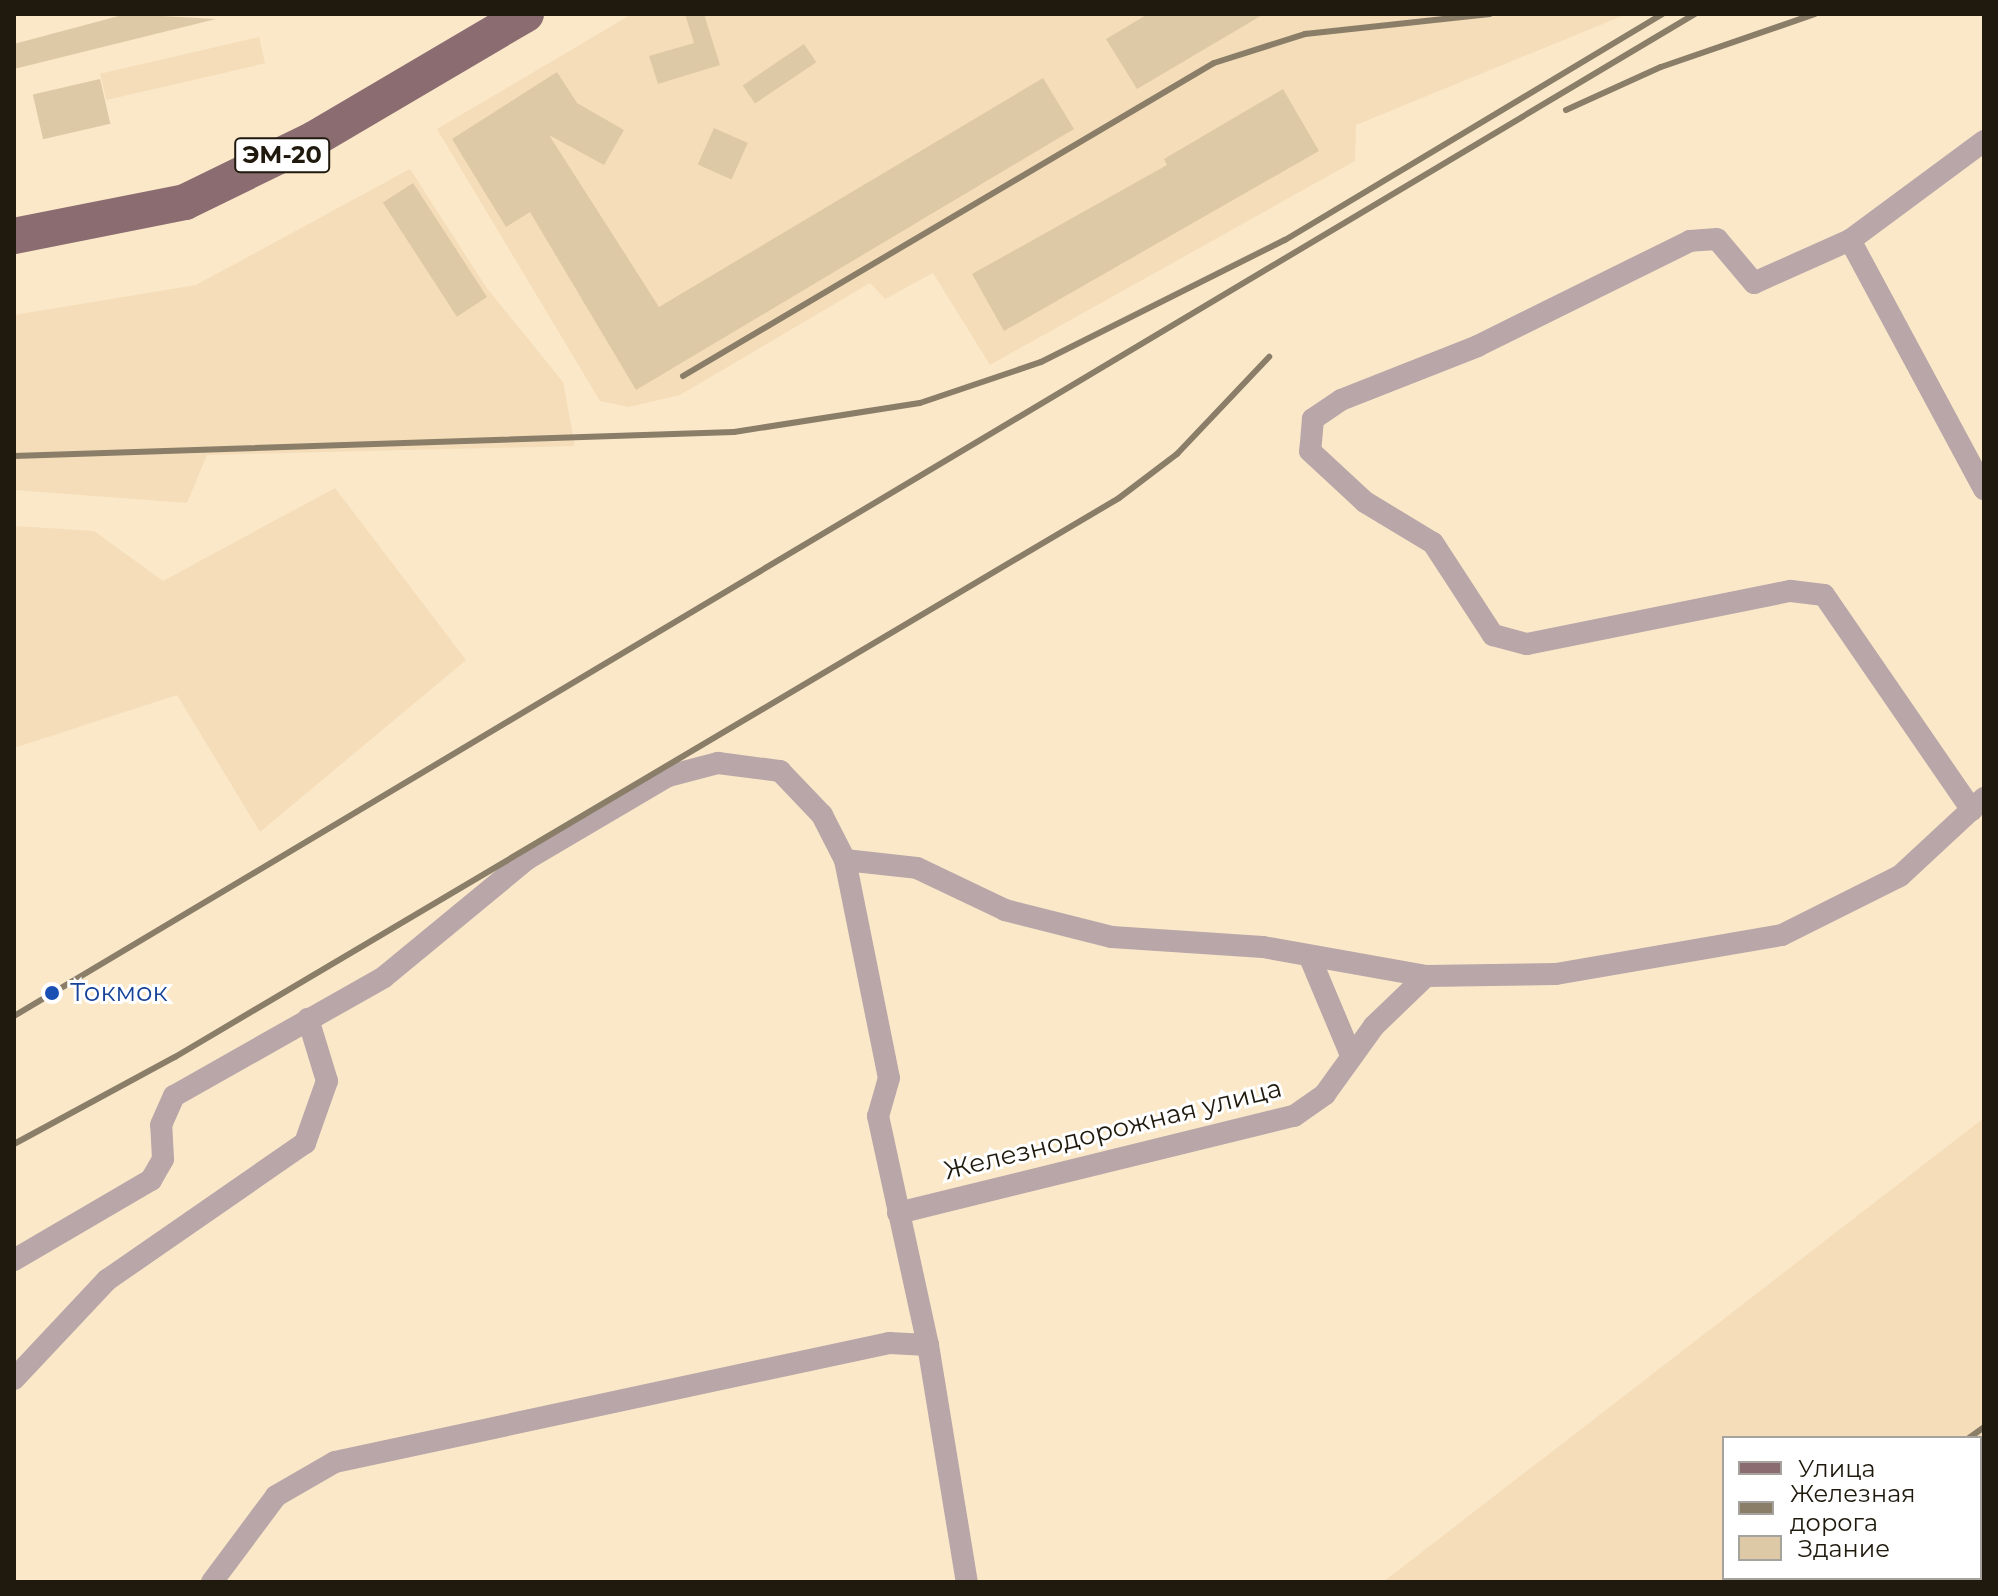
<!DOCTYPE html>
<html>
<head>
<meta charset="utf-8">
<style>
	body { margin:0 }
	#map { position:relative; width:1998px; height:1596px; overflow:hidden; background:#fbe8c9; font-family:Montserrat,sans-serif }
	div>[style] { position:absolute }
	.built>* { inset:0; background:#f4ddb8; transform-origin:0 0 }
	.building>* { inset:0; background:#dec9a6; transform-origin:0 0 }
	.minor>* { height:22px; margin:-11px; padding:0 11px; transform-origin:11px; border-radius:11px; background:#b8a6a8 }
	.primary>* { height:36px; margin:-18px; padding:0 18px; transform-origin:18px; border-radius:18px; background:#8b6d71 }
	.rail>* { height:6px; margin:-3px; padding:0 3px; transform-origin:3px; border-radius:3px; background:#8a7e69 }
	.dots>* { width:22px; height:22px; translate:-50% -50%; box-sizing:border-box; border:4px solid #fff; border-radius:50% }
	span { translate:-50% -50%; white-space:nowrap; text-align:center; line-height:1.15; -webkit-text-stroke:6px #fff; paint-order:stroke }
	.shield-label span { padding:2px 6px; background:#fff; border:2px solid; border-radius:6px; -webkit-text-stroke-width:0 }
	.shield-label { font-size:24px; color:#201a0e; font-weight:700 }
	.transit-label { font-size:26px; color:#164399 }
	.left { translate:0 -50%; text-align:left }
	.street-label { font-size:26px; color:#201a0e }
	.frame { position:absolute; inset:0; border:16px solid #201a0e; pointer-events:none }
	.legend { position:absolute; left:1722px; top:1436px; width:260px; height:144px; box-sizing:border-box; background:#fff; border:2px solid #a6a39f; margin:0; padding:10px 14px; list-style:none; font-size:24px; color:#201a0e }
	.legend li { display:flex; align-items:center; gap:16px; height:40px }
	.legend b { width:40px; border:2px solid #a6a39f }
</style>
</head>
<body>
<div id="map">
	<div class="built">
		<i style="clip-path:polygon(632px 14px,1627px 14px,1356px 125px,1355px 161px,990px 365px,933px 273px,885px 299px,870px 283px,680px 395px,629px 407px,600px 401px,437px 129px)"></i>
		<i style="left:259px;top:37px;width:27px;height:163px;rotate:77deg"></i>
		<i style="clip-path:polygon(410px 169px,486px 287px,563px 382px,575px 446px,207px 455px,187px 503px,14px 490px,14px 315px,196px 285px)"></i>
		<i style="clip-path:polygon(335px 488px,466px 660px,260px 832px,177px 695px,14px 748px,14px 526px,94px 531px,163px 581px)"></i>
		<i style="clip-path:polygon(evenodd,1984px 1118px,1984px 1582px,1383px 1582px,1984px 1118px,1980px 1438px,1980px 1578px,1724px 1578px,1724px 1438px,1980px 1438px)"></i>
	</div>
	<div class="building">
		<i style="clip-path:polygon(126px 14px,216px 19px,14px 69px,14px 44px)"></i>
		<i style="clip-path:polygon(685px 14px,704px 14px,720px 65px,658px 84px,649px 56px,694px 43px)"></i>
		<i style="clip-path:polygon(1148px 14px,1264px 14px,1137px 89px,1106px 39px)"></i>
		<i style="left:804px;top:44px;width:22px;height:74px;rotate:56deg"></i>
		<i style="clip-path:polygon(557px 72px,577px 103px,624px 130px,604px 165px,549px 135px,659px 307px,1043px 78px,1074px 129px,636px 390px,530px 212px,506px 227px,452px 139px)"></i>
		<i style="left:100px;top:79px;width:46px;height:69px;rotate:77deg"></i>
		<i style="clip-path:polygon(1283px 89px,1319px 151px,1004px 331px,972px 274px,1167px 165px,1164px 159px)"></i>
		<i style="left:714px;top:128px;width:37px;height:40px;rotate:24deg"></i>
		<i style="left:413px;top:183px;width:136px;height:36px;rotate:57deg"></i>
	</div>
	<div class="minor">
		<i style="left:1984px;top:141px;width:167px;rotate:143.5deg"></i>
		<i style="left:1850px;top:240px;width:283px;rotate:61.7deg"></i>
		<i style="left:1850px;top:240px;width:105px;rotate:155.9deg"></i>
		<i style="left:1754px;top:283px;width:57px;rotate:-130.1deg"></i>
		<i style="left:1717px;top:239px;width:27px;rotate:176deg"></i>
		<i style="left:1690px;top:241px;width:237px;rotate:153.7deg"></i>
		<i style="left:1478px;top:346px;width:147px;rotate:158.5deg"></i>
		<i style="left:1341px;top:400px;width:34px;rotate:146deg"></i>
		<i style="left:1313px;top:419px;width:32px;rotate:95deg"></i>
		<i style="left:1310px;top:451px;width:75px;rotate:42.8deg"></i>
		<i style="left:1365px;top:502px;width:79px;rotate:31.1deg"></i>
		<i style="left:1433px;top:543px;width:110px;rotate:56.9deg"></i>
		<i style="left:1493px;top:635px;width:35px;rotate:15deg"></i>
		<i style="left:1527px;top:644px;width:269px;rotate:-11.4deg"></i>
		<i style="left:1791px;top:591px;width:33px;rotate:7deg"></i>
		<i style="left:1824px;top:595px;width:261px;rotate:55.5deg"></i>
		<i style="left:845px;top:860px;width:72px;rotate:6.3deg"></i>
		<i style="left:917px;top:868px;width:98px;rotate:25.5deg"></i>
		<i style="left:1005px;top:910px;width:110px;rotate:14.2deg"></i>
		<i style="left:1112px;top:937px;width:151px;rotate:3.8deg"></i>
		<i style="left:1263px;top:947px;width:166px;rotate:10.1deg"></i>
		<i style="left:1426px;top:976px;width:130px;rotate:-0.9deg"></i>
		<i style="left:1556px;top:974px;width:229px;rotate:-9.8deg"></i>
		<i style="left:1782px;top:935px;width:132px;rotate:-26.6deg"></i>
		<i style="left:1900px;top:876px;width:115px;rotate:-42.9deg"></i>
		<i style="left:1311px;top:960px;width:103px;rotate:67.2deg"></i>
		<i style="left:898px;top:1213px;width:408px;rotate:-13.8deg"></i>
		<i style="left:1294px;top:1116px;width:38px;rotate:-35deg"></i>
		<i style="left:1325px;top:1094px;width:84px;rotate:-54.2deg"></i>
		<i style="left:1374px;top:1026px;width:72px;rotate:-43.9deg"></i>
		<i style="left:14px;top:1260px;width:159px;rotate:-30.3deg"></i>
		<i style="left:151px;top:1180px;width:24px;rotate:-60deg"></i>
		<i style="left:163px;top:1159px;width:34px;rotate:-93deg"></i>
		<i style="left:161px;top:1125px;width:32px;rotate:-66deg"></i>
		<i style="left:174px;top:1096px;width:241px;rotate:-29.5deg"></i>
		<i style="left:384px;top:977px;width:185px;rotate:-39.5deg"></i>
		<i style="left:527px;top:859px;width:164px;rotate:-30.5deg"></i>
		<i style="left:668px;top:776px;width:52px;rotate:-14.6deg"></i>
		<i style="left:718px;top:763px;width:63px;rotate:7.4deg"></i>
		<i style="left:780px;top:771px;width:61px;rotate:46.3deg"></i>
		<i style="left:822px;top:815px;width:51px;rotate:62.9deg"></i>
		<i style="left:845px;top:860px;width:222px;rotate:78.6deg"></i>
		<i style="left:889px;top:1078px;width:40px;rotate:106deg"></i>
		<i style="left:878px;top:1116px;width:234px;rotate:77.7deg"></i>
		<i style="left:928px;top:1345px;width:240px;rotate:80.7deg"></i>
		<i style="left:14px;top:1379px;width:136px;rotate:-46.8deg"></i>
		<i style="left:107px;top:1280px;width:241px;rotate:-34.7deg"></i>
		<i style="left:305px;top:1143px;width:66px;rotate:-70.5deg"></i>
		<i style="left:327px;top:1081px;width:65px;rotate:-107deg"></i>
		<i style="left:212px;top:1582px;width:107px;rotate:-53.3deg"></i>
		<i style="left:276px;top:1496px;width:68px;rotate:-30deg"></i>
		<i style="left:335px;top:1462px;width:567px;rotate:-12.12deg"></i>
		<i style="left:889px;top:1343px;width:39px;rotate:3deg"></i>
	</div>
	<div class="primary">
		<i style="left:14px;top:236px;width:174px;rotate:-11.2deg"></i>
		<i style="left:185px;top:202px;width:144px;rotate:-26deg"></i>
		<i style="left:314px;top:139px;width:246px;rotate:-30.5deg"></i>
	</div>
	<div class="rail">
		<i style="left:1566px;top:110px;width:104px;rotate:-24.4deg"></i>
		<i style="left:1661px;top:67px;width:163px;rotate:-19deg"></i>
		<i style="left:683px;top:376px;width:616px;rotate:-30.52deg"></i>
		<i style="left:1214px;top:63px;width:96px;rotate:-17.7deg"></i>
		<i style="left:1305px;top:34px;width:186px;rotate:-6.2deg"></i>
		<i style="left:14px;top:456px;width:720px;rotate:-1.91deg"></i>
		<i style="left:734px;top:432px;width:188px;rotate:-8.9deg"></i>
		<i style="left:920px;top:403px;width:128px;rotate:-18.7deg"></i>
		<i style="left:1041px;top:362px;width:273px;rotate:-26.6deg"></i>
		<i style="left:1285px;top:240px;width:440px;rotate:-30.9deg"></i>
		<i style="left:14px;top:1016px;width:1957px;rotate:-30.8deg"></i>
		<i style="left:14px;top:1144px;width:183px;rotate:-28.4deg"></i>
		<i style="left:175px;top:1057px;width:1097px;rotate:-30.63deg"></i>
		<i style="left:1119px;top:498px;width:73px;rotate:-37.2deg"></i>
		<i style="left:1177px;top:454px;width:134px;rotate:-46.5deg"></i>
		<i style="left:1969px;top:1438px;width:19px;rotate:-36deg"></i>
		<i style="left:1980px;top:1450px;width:4px;rotate:-27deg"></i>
		<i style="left:1769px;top:1582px;width:8px;rotate:-30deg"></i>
	</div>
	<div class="dots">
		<i style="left:52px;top:993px;background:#1a4fb4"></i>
	</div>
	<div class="shield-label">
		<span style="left:282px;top:155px">ЭМ-20</span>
	</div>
	<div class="transit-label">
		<span class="left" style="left:70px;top:993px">Токмок</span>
	</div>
	<div class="street-label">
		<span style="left:1113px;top:1130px;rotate:-14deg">Железнодорожная улица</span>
	</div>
	<div class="frame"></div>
	<ul class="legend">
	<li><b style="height:10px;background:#8b6d71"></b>Улица</li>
	<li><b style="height:10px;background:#8a7e69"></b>Железная дорога</li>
	<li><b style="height:22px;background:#dec9a6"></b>Здание</li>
	</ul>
</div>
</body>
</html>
